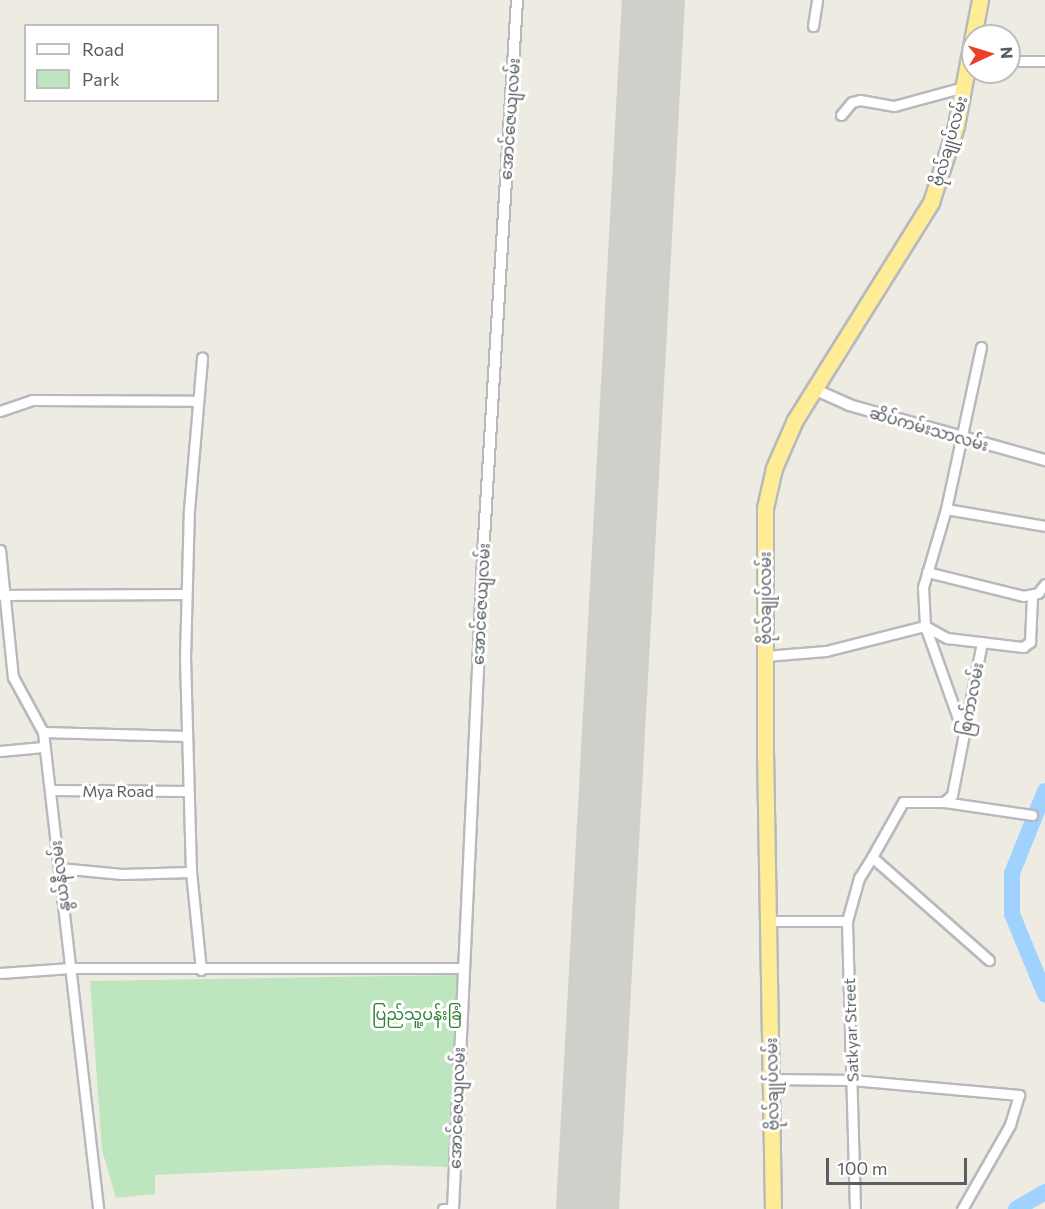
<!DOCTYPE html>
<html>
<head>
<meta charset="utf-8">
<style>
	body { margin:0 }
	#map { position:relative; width:1045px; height:1209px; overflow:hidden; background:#edebe2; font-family:Commissioner,"Noto Sans Myanmar",sans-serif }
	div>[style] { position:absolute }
	.green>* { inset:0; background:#bde6bf }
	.river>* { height:16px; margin:-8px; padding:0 8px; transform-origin:8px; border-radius:8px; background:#a0d2ff }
	.runway>* { height:63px; margin:-31.5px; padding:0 31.5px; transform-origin:31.5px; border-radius:31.5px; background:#d0d0cb }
	.roads { filter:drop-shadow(2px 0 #b7b9be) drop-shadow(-2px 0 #b7b9be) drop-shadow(0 2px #b7b9be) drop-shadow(0 -2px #b7b9be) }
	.minor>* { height:9px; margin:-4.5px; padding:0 4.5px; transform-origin:4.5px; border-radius:4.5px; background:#fff }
	.tertiary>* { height:10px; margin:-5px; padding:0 5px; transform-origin:5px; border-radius:5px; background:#fff }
	.trunk>* { height:15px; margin:-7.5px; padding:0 7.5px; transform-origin:7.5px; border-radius:7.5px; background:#feec96 }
	span { translate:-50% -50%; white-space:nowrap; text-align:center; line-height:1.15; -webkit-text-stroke:6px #fff; paint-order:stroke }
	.street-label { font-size:16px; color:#5a5e63 }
	.park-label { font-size:16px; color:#328239 }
	.legend { position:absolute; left:24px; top:24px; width:195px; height:78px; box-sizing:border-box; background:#fff; border:2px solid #bdbfc1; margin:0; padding:8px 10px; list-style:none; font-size:18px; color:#5a5e63 }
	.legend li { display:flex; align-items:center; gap:12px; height:30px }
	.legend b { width:30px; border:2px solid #bdbfc1 }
	.north { position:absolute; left:961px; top:24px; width:60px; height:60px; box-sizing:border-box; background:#fff; border:2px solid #bdbfc1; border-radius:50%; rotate:86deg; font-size:16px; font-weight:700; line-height:24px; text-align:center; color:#5a5e63 }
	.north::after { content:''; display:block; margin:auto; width:21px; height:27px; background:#eb3f29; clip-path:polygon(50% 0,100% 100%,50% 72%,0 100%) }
	.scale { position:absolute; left:826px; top:1158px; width:141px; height:27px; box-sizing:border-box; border:3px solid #5a5e63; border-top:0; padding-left:8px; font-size:18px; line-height:21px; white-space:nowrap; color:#5a5e63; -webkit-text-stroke:4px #fff; paint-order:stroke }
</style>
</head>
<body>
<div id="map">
	<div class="green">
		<i style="clip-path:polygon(457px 975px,449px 1167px,385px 1165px,155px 1175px,155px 1194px,116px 1198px,102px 1150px,90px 981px)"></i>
	</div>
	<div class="river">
		<i style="left:1045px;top:791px;width:88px;rotate:111.9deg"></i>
		<i style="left:1012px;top:873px;width:41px;rotate:90deg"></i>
		<i style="left:1012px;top:914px;width:87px;rotate:67.6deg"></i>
		<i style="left:1016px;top:1209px;width:34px;rotate:-30deg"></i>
	</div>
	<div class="runway">
		<i style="left:587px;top:1209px;width:1211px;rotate:-86.88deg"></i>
	</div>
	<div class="roads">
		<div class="minor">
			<i style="left:813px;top:26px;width:26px;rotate:-81deg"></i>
			<i style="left:1009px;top:61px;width:36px"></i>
			<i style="left:841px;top:115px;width:17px;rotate:-50deg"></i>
			<i style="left:852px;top:102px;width:8px;rotate:-14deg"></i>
			<i style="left:860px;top:100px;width:35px;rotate:10deg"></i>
			<i style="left:894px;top:106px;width:73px;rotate:-15.2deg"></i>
			<i style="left:981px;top:347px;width:166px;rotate:102.2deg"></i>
			<i style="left:946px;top:509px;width:81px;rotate:106.4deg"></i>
			<i style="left:923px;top:587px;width:39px;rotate:87deg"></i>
			<i style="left:925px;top:626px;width:25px;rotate:29deg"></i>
			<i style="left:947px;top:638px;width:77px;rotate:6.8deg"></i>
			<i style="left:1023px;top:647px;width:9px;rotate:-36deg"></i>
			<i style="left:1030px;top:642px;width:46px;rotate:-87.5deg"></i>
			<i style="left:0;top:411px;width:34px;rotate:-19deg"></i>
			<i style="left:32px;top:400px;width:166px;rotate:0.3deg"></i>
			<i style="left:946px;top:509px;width:100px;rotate:9.7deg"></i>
			<i style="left:0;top:550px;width:128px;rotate:84.2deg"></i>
			<i style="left:13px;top:677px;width:63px;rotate:61.4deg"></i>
			<i style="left:43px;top:732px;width:480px;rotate:83.4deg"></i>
			<i style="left:927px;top:572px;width:99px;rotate:14deg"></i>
			<i style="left:1023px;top:596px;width:15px;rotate:-11deg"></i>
			<i style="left:1038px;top:593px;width:11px;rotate:-52deg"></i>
			<i style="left:2px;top:595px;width:183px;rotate:-0.3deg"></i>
			<i style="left:982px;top:642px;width:156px;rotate:101.1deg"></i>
			<i style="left:952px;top:795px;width:11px;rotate:139deg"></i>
			<i style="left:944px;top:802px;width:41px;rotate:180deg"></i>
			<i style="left:903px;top:802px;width:63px;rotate:119.4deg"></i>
			<i style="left:872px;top:857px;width:156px;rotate:41.4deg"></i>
			<i style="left:765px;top:656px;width:61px;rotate:-4.7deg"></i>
			<i style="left:826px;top:651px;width:102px;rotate:-14.2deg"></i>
			<i style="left:925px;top:626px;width:113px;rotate:70.3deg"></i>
			<i style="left:43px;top:732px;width:144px;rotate:1.6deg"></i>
			<i style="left:0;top:751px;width:43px;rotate:-5.3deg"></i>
			<i style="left:50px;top:790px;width:137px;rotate:0.4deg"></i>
			<i style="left:944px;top:802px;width:89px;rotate:8.4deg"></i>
			<i style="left:59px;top:868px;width:63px;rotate:5.4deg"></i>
			<i style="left:122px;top:874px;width:69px;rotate:-1.7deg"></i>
			<i style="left:770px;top:921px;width:77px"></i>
			<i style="left:201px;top:970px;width:99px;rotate:-95.8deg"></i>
			<i style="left:191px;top:872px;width:214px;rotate:-91.6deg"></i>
			<i style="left:185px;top:658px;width:148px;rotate:-88.5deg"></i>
			<i style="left:189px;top:510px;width:153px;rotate:-85.1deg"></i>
			<i style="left:0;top:973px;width:71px;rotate:-4deg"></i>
			<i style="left:71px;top:968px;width:392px"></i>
			<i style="left:772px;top:1079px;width:80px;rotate:0.7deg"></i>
			<i style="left:852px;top:1080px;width:168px;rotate:5.1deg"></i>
			<i style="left:1019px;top:1095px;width:31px;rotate:107deg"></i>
			<i style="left:1010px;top:1125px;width:97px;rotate:119.7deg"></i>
			<i style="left:443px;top:1209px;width:10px"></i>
			<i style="left:855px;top:1209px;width:288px;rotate:-91.6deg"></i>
			<i style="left:847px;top:921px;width:45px;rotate:-74.4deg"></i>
			<i style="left:859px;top:878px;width:25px;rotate:-58deg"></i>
		</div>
		<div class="tertiary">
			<i style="left:816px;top:390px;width:36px;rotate:24deg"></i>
			<i style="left:849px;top:405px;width:204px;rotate:15.7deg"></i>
			<i style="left:453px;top:1209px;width:672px;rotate:-87.35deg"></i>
			<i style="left:484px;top:538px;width:539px;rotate:-86.49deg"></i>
		</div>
		<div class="trunk">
			<i style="left:973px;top:36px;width:37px;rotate:-79deg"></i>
			<i style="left:773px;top:1209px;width:461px;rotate:-91deg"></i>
			<i style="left:765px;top:748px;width:240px;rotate:-90deg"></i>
			<i style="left:765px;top:508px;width:41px;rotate:-77.3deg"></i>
			<i style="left:774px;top:468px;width:52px;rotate:-66.4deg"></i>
			<i style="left:795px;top:420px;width:257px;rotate:-58deg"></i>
			<i style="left:931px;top:202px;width:80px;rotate:-71.8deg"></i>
			<i style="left:956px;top:126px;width:92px;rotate:-79.3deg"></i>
		</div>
	</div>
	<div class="street-label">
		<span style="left:510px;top:119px;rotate:-86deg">အောင်ဇေယျလမ်း</span>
		<span style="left:949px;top:141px;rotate:-74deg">ဗိုလ်ချုပ်လမ်း</span>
		<span style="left:929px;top:429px;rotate:16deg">ဆိပ်ကမ်းသာလမ်း</span>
		<span style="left:765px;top:598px;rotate:-90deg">ဗိုလ်ချုပ်လမ်း</span>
		<span style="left:481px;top:604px;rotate:-87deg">အောင်ဇေယျလမ်း</span>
		<span style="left:971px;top:699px;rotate:-79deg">စြက်ာလမ်း</span>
		<span style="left:118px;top:791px">Mya Road</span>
		<span style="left:60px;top:876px;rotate:-97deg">နွယ်နီလမ်း</span>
		<span style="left:851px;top:1030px;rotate:-92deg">Satkyar Street</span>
		<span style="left:772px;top:1084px;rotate:-91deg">ဗိုလ်ချုပ်လမ်း</span>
		<span style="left:457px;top:1108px;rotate:-88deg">အောင်ဇေယျလမ်း</span>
	</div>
	<div class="park-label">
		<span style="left:417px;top:1014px">ပြည်သူ့ပန်းခြံ</span>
	</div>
	<ul class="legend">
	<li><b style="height:8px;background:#fff"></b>Road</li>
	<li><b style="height:16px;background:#bde6bf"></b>Park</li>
	</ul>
	<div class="north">N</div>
	<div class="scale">100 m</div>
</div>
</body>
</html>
